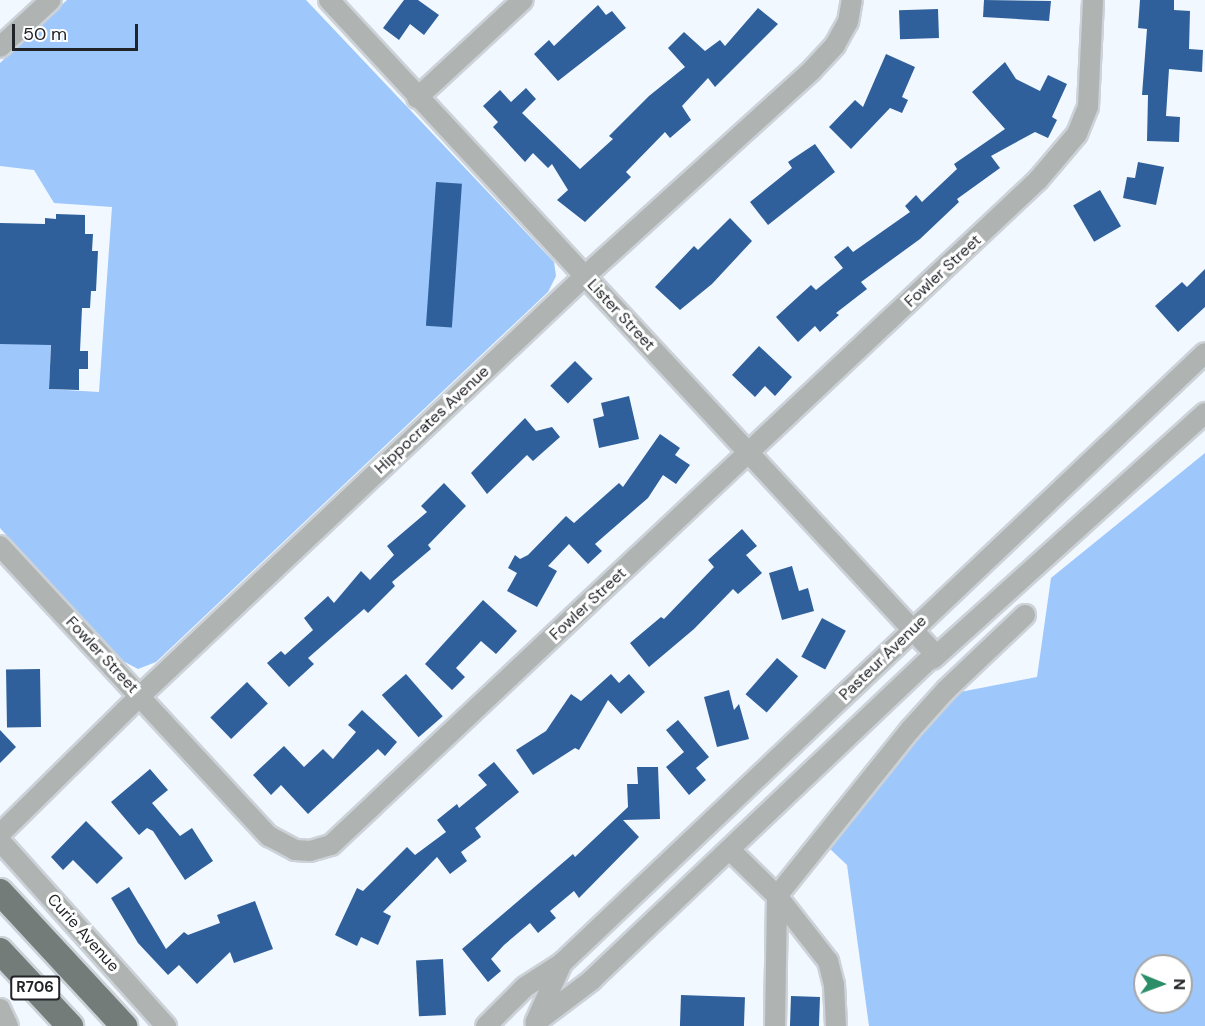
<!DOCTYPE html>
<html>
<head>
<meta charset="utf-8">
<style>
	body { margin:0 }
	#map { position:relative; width:1205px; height:1026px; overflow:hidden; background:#f2f8ff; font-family:"DM Sans",sans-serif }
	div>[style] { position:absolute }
	.green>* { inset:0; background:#9ec7fb }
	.building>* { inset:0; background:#2f609b; transform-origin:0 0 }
	.roads { filter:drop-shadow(2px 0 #ccd2d8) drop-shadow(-2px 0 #ccd2d8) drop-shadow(0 2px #ccd2d8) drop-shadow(0 -2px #ccd2d8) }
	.minor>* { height:20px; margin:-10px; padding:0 10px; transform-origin:10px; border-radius:10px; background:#afb4b2 }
	.major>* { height:26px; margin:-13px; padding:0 13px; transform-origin:13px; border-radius:13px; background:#737c78 }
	span { translate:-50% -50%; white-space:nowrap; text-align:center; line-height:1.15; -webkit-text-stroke:6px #fff; paint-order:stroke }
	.shield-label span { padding:2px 4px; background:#fff; border:2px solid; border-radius:4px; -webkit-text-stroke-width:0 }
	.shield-label { font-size:15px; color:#212326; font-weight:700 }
	.street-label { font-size:16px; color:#212326 }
	.north { position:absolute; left:1133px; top:954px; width:60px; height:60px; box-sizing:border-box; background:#fff; border:2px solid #a6a7a8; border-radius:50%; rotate:91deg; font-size:16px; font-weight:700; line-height:24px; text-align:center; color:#212326 }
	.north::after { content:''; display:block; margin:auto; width:21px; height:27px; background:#2b8e68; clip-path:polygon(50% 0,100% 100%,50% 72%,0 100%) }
	.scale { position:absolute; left:12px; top:24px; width:126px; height:27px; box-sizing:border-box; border:3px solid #212326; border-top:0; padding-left:8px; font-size:18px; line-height:21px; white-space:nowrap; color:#212326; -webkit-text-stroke:4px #fff; paint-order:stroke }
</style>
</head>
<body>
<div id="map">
	<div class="green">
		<i style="clip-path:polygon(67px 0,306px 0,554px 262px,556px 276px,548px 292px,156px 662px,138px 669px,123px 661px,73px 610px,0 528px,0 344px,52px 318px,49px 389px,99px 392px,112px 207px,54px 203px,34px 170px,0 166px,0 63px)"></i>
		<i style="clip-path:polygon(evenodd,1205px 453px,1205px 1026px,869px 1026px,847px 865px,828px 847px,955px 693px,1037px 677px,1051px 578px,1205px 453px,1145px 966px,1181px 966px,1181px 1002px,1145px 1002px,1145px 966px)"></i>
	</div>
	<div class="building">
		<i style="clip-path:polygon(404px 0,418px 0,439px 15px,424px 35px,410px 24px,399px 40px,383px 28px)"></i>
		<i style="clip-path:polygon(984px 0,1051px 1px,1049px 21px,983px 17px)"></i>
		<i style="clip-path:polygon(1140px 0,1174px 0,1174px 10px,1190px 11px,1189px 49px,1203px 50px,1202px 72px,1169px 69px,1166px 116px,1180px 117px,1179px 142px,1147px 141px,1148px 95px,1142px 95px,1147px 29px,1138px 28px)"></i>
		<i style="clip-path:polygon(598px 5px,606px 15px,612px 11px,626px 28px,558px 81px,534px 54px,549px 40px,554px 46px)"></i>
		<i style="clip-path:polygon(758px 8px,778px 24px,715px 87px,708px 78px,682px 106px,691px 120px,670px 138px,665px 132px,626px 172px,631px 177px,585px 222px,557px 200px,568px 190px,552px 164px,548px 168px,533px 153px,525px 162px,493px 127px,498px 122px,483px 106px,500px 90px,511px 102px,526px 88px,536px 99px,522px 113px,580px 169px,613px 139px,609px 136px,649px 96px,685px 67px,668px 48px,684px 32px,705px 51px,720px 40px,725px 46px)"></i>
		<i style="left:938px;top:9px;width:29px;height:39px;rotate:88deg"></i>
		<i style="clip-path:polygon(886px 54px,915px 67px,902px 97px,908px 100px,902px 113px,890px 108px,851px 149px,829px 127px,855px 100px,863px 107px)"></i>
		<i style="clip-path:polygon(1005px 62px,1016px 79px,1040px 91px,1048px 75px,1067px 84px,1052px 117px,1057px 120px,1048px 138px,1035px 132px,991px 156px,1000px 168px,957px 199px,959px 202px,920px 239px,861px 282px,867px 289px,836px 313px,839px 315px,820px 332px,815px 326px,798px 342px,776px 317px,811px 285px,816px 290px,843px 268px,834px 257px,848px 246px,853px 252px,910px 212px,905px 206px,916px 195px,922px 202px,957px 169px,954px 164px,1005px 129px,972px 92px)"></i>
		<i style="clip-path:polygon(815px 144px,835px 172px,768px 225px,750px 202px,792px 168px,788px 162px)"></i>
		<i style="clip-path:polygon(1138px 162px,1164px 167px,1156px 205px,1123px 198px,1127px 177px,1135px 178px)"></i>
		<i style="left:436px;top:182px;width:26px;height:144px;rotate:4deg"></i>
		<i style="left:1100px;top:190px;width:42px;height:31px;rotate:60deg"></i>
		<i style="clip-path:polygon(56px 214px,85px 215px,85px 234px,93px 234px,92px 251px,98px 251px,96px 291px,91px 291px,90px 308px,82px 308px,80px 351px,88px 351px,88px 369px,79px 369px,79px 390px,49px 389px,51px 345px,0 344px,0 223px,45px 224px,45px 218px,56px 219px)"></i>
		<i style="clip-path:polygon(730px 218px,752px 241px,712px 284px,680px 310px,655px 287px,694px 246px,698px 250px)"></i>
		<i style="clip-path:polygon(1205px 269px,1205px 307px,1178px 332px,1155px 306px,1182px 282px,1187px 287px)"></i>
		<i style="clip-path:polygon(759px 346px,792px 377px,775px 396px,765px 386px,755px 397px,732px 375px)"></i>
		<i style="left:575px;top:361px;width:25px;height:35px;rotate:45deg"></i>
		<i style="clip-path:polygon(629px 396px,639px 439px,599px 448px,593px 419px,604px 416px,601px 403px)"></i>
		<i style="clip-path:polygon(525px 418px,536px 431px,552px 427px,560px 437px,533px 461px,527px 455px,487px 494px,471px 473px)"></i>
		<i style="clip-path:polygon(660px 434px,680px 448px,675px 455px,690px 465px,676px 484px,663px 475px,648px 498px,595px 544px,602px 551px,588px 564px,569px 544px,548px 566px,557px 571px,537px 607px,507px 591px,517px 573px,508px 568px,515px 555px,520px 559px,528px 555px,566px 516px,574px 523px,619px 483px,623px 487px)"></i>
		<i style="clip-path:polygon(444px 483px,466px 506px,428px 545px,431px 549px,392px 582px,395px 586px,368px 613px,364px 609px,308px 658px,314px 664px,289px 687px,267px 663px,281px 651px,285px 655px,313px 630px,304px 618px,328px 596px,334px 603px,361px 571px,370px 580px,394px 555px,387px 546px,427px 512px,421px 506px)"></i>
		<i style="clip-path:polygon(742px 529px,757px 546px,746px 555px,762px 573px,738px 594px,733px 589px,694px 629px,649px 667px,630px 643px,661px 617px,664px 619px,714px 567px,708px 560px)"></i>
		<i style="clip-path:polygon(792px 566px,799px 591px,808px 588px,814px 611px,782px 620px,769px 573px)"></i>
		<i style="clip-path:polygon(483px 600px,517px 631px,496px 654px,481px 641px,456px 668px,465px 677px,452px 690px,425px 664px)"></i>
		<i style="left:822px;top:618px;width:27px;height:44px;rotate:28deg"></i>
		<i style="left:777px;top:658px;width:28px;height:48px;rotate:41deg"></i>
		<i style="left:40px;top:669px;width:58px;height:34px;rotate:89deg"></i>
		<i style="left:406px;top:674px;width:56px;height:32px;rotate:49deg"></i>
		<i style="clip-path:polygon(611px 674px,619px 683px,629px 674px,645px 692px,621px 714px,608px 700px,579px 750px,575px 748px,533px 775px,516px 750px,546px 731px,571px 694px,581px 701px)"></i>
		<i style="left:247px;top:682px;width:30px;height:51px;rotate:46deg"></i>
		<i style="clip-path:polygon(729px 690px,734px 710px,739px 704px,749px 739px,717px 747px,704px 697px)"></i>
		<i style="clip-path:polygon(362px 710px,397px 742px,385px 756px,378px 749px,308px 814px,281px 785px,271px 795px,253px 775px,284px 746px,304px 767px,323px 749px,333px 759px,356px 732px,348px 725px)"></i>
		<i style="clip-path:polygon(678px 720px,709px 757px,696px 768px,706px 780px,689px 795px,666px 767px,684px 752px,666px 730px)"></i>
		<i style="clip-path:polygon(0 730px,16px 747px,0 763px)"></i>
		<i style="clip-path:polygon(494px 762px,519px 792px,475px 828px,481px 837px,461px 852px,467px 861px,450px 874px,437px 857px,383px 912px,391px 916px,378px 945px,361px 937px,357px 946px,335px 935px,357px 888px,363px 891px,407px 847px,415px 855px,446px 832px,437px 820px,457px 804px,459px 808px,487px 785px,478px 775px)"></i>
		<i style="clip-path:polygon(637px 767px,658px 767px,660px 819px,623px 820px,639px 837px,579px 898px,574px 891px,550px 911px,556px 918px,538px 933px,530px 923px,504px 945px,491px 959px,501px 971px,488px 982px,462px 949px,573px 854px,575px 857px,628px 807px,627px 784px,638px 784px)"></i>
		<i style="clip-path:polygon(150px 769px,168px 790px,152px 803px,180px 836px,192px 828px,213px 861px,185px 880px,153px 831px,147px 828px,139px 835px,111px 802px)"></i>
		<i style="clip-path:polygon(86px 821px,123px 858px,97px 884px,73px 860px,63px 870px,51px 857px)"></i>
		<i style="clip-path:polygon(129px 887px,166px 949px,184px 932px,188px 935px,220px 923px,217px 915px,255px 901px,273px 949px,234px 963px,230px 952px,197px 984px,179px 965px,168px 975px,138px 943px,111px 898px)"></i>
		<i style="left:443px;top:959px;width:56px;height:27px;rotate:87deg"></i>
		<i style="left:681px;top:995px;width:64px;height:31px;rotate:2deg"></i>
		<i style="left:791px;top:996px;width:29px;height:30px;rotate:2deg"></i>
	</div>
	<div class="roads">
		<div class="minor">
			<i style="left:329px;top:0;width:892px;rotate:47.18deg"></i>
			<i style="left:935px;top:654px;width:473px;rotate:136.5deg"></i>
			<i style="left:592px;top:980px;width:71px;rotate:143deg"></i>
			<i style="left:0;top:47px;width:69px;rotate:-42.7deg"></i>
			<i style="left:417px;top:98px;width:144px;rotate:-42.8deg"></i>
			<i style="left:0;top:546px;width:396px;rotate:47.2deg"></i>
			<i style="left:269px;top:836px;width:30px;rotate:28deg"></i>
			<i style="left:295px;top:850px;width:15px;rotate:4deg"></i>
			<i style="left:310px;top:851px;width:22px;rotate:-16deg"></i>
			<i style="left:331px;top:845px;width:971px;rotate:-43.25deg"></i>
			<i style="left:1038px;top:180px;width:60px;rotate:-49.7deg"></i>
			<i style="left:1077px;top:134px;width:29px;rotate:-68deg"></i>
			<i style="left:1088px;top:107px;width:107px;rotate:-87.3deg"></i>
			<i style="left:933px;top:659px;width:367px;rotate:-42.1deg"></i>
			<i style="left:0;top:834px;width:197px;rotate:-44.6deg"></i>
			<i style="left:140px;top:696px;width:610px;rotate:-43.34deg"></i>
			<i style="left:584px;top:277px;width:308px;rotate:-42.2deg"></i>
			<i style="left:812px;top:70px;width:34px;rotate:-47deg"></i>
			<i style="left:835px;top:45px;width:26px;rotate:-61deg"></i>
			<i style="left:848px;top:22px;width:22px;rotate:-80deg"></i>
			<i style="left:0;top:841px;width:249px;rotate:48.1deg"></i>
			<i style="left:730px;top:850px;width:66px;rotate:44.4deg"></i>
			<i style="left:777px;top:896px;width:213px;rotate:-51.3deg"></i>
			<i style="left:910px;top:730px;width:54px;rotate:-48deg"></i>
			<i style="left:946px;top:690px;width:109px;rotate:-43.5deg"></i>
			<i style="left:0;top:1009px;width:19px;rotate:65deg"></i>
			<i style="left:536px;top:1021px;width:64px;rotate:-65.9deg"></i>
			<i style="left:486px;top:1026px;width:55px;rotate:-45deg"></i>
			<i style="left:525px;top:987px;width:44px;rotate:-33deg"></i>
			<i style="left:562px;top:963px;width:886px;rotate:-43.49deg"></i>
			<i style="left:775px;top:1026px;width:130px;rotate:-89.1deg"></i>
			<i style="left:777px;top:896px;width:83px;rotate:51.9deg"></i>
			<i style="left:828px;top:961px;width:25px;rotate:76deg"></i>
			<i style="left:834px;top:985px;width:41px;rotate:87.2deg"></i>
		</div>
		<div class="major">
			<i style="left:0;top:892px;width:183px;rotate:47.2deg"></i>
			<i style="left:0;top:951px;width:103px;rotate:47deg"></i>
		</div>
	</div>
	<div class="shield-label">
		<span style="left:35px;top:988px">R706</span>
	</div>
	<div class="street-label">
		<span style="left:943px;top:271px;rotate:-43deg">Fowler Street</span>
		<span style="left:621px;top:315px;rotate:47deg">Lister Street</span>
		<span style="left:432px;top:420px;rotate:-43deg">Hippocrates Avenue</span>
		<span style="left:588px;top:604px;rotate:-43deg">Fowler Street</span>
		<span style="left:102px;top:655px;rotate:47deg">Fowler Street</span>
		<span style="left:883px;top:658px;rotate:-44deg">Pasteur Avenue</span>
		<span style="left:83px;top:933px;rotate:48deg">Curie Avenue</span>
	</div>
	<div class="north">N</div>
	<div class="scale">50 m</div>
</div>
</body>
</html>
